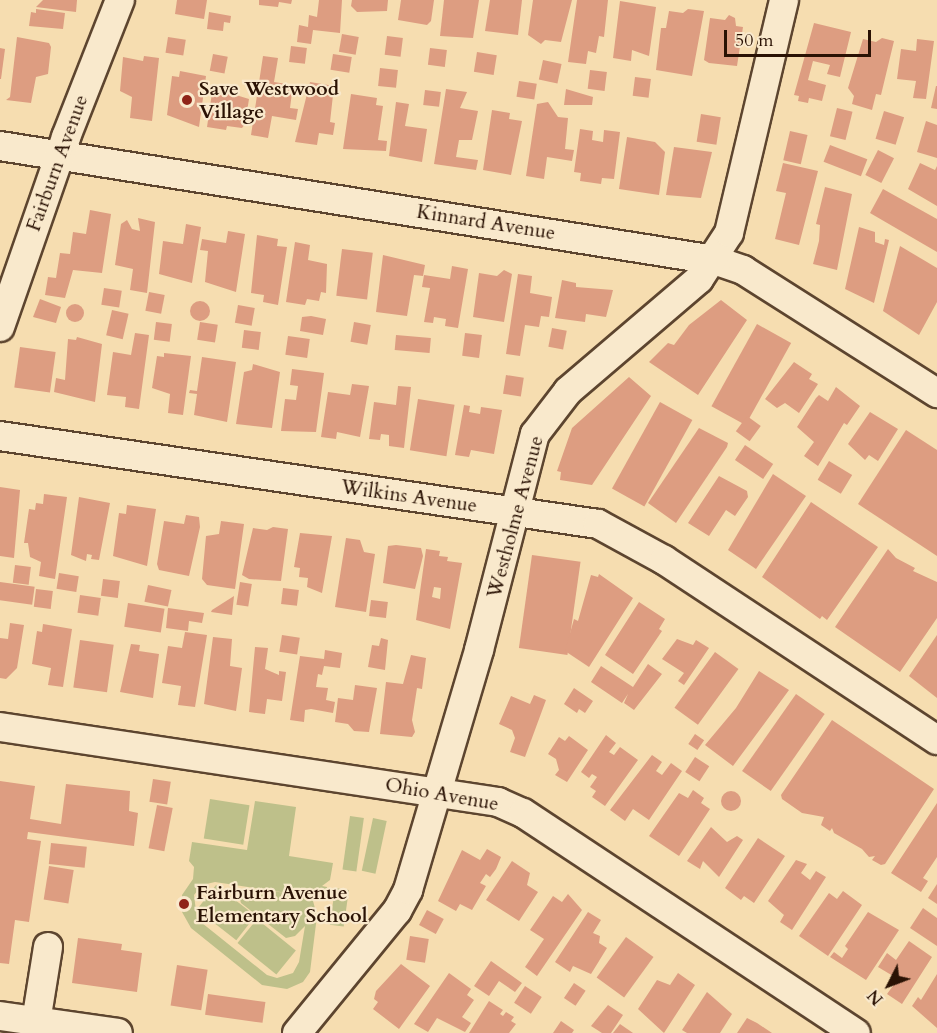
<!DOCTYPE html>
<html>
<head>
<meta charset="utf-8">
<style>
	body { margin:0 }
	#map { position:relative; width:937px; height:1033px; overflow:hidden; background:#f6ddb0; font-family:Cardo,serif }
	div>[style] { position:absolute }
	.green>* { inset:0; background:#bec08a; transform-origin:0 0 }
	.building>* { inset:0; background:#dd9d81; transform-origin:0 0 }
	.round { border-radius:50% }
	.roads { filter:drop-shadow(2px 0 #5d452f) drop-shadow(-2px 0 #5d452f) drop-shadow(0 2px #5d452f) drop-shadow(0 -2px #5d452f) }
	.minor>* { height:28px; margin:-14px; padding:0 14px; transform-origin:14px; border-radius:14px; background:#f9e9cc }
	.dots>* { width:16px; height:16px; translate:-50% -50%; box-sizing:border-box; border:3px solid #f9e9cc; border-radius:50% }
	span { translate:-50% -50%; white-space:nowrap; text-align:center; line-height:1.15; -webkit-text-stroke:4.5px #f9e9cc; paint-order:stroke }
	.poi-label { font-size:20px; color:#2a1204; font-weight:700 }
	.left { translate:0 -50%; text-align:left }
	.street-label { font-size:20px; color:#2a1204 }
	.north { position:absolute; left:859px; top:955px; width:60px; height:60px; -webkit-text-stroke:4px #f9e9cc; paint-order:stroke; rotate:228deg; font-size:16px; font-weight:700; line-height:24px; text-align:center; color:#2a1204 }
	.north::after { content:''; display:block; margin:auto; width:21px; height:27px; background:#2a1204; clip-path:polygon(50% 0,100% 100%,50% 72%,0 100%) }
	.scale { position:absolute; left:724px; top:30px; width:147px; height:27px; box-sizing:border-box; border:3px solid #2a1204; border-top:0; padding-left:8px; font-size:18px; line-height:21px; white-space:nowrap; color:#2a1204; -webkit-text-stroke:4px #f9e9cc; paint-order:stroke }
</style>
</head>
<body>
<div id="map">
	<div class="green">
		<i style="left:210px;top:799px;width:40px;height:40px;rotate:9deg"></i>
		<i style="clip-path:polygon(evenodd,255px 801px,296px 807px,289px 856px,333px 863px,330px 880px,322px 886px,327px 887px,326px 898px,312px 897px,317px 916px,310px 972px,303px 982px,287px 989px,262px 985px,191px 928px,182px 912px,182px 895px,193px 879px,194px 867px,189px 861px,192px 842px,247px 850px,255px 801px,215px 882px,294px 894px,248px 888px,239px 896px,241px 903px,286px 938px,295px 936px,305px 926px,299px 962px,293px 973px,277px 978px,267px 975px,197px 919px,194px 895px,202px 885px,215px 882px)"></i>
		<i style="left:350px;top:816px;width:14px;height:54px;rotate:8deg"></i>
		<i style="left:373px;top:818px;width:14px;height:54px;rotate:12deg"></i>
		<i style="left:216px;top:885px;width:50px;height:31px;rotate:38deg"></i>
		<i style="left:335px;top:888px;width:14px;height:37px;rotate:8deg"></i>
		<i style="left:257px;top:919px;width:50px;height:31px;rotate:39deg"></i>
	</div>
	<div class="building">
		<i style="clip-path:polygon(43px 0,77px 0,76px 12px,36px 7px)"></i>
		<i style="clip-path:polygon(177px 0,207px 0,204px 19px,175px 14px)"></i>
		<i style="clip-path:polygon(259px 0,292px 0,291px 4px,279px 2px,278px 7px,259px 5px)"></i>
		<i style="clip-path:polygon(319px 0,342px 0,340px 33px,313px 30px,311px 44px,297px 42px,299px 25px,308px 27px,309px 15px,317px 17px)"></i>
		<i style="clip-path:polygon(352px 0,388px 0,387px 11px,357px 12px,351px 6px)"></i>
		<i style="clip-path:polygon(401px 0,434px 0,431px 21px,427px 25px,398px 20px)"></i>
		<i style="clip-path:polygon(444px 0,479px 0,473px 38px,440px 36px)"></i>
		<i style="clip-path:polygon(490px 0,522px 0,518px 35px,485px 31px)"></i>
		<i style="clip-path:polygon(533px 0,572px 0,561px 42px,545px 40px,541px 44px,528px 35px)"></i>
		<i style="clip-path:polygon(577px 0,608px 0,604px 37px,599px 36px,596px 53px,588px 51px,586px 64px,568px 62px)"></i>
		<i style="clip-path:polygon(620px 1px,656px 7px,649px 56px,632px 50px,631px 61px,613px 58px)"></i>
		<i style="clip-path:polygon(36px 9px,65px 13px,63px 29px,29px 26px,31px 12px,36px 13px)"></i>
		<i style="clip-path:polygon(688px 9px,704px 11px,692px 76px,656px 70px,661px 28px,666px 28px,669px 11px,683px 13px)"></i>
		<i style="clip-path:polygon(209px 12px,231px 16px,230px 23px,224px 22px,223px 31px,207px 29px)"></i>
		<i style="clip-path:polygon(729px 15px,735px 18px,736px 26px,743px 27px,737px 66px,709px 63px,704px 60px,710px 18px,725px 20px)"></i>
		<i style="clip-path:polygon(814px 23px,851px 32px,840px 77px,827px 74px,830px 65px,813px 61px,808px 80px,826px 85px,822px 101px,809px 98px,808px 103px,798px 101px,799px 96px,794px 95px)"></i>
		<i style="left:342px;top:34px;width:17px;height:18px;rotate:10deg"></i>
		<i style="left:387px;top:36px;width:16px;height:19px;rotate:7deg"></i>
		<i style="clip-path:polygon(17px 37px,49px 43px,51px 47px,48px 74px,36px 77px,31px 103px,6px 100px,10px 97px)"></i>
		<i style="left:168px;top:37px;width:18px;height:16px;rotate:9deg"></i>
		<i style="clip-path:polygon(882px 38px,894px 41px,881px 95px,876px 94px,872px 110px,852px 104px,854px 96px,848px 88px,863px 39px,876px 42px)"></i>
		<i style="clip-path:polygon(917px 39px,934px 41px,926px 99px,913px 98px,916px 81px,897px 79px,901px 49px,916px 51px)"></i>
		<i style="left:291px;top:46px;width:16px;height:16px;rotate:7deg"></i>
		<i style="clip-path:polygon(0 48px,5px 49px,1px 79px,0 79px)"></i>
		<i style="left:430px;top:48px;width:17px;height:17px;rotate:7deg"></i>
		<i style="left:477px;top:52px;width:20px;height:20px;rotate:9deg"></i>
		<i style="left:213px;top:54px;width:15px;height:17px;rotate:11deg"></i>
		<i style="left:333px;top:54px;width:19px;height:16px;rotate:9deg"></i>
		<i style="clip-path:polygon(144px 56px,159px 58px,152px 121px,130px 118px,132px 97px,120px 91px,123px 57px,143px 61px)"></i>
		<i style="clip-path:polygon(263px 56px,278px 58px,274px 82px,293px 85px,290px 108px,298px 109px,296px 120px,272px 116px,268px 138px,251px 135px)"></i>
		<i style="left:543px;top:60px;width:19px;height:20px;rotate:12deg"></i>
		<i style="left:380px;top:68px;width:18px;height:18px;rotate:6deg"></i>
		<i style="left:590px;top:70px;width:17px;height:19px;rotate:7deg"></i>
		<i style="clip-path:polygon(180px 71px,206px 76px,199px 127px,167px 115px,172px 76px,179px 77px)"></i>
		<i style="left:635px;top:77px;width:16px;height:19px;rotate:7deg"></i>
		<i style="left:519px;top:81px;width:18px;height:16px;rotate:9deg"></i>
		<i style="clip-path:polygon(310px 82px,334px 86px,330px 122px,335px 123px,333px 135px,319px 133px,317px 145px,295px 142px)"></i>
		<i style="clip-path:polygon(936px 86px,937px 86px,937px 109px,931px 108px)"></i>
		<i style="clip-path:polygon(446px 89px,467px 92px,460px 108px,478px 111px,472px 140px,459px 140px,456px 157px,478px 160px,476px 170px,434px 164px)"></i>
		<i style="clip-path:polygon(566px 89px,593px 97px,592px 105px,564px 105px)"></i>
		<i style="left:425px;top:90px;width:16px;height:15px;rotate:7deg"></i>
		<i style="clip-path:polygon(226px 92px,249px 99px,245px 124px,242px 128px,227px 126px,226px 130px,207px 127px,212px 93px)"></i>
		<i style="clip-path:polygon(351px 94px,377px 98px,376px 105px,383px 106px,378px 140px,387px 141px,386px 151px,343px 149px)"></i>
		<i style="clip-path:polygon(396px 102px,409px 104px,405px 126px,427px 129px,422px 162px,389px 156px)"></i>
		<i style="clip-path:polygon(548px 102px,558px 117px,568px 118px,565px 149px,574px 150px,572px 161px,547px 157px,544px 179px,526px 176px,537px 104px)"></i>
		<i style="left:837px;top:108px;width:16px;height:29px;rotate:14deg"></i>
		<i style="clip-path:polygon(492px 110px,510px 113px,509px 119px,522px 121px,511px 175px,483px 170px)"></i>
		<i style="left:884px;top:111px;width:21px;height:29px;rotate:17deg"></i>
		<i style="left:701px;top:114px;width:20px;height:28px;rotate:9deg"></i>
		<i style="clip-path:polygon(926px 121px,937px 125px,937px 158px,917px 152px)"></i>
		<i style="clip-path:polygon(580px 129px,593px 131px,592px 140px,603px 142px,604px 130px,620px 132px,614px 179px,602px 178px,601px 184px,580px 181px,581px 173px,574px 172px)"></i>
		<i style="left:790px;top:131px;width:18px;height:30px;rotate:13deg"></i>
		<i style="clip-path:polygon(627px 137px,655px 142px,665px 152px,659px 195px,619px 189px)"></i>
		<i style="left:830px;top:145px;width:40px;height:18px;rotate:21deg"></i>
		<i style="clip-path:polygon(674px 147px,712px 152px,701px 198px,666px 195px)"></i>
		<i style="left:878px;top:150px;width:18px;height:28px;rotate:27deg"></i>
		<i style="clip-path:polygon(783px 163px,818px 171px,799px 245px,775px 239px,786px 193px,776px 191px)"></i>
		<i style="clip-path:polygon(920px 163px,935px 170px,937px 166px,937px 206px,908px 189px)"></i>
		<i style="clip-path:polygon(825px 187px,852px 194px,837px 270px,813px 264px,819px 241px,820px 225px,816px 224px)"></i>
		<i style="clip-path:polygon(883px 189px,937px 219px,937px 252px,870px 213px)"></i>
		<i style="clip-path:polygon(90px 210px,111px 214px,102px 273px,73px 270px,65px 298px,45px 295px,48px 277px,56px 278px,60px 253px,70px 254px,73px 232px,86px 234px)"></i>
		<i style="clip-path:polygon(138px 218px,155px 222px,147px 293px,130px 290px,133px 269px,115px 265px,121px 224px,127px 220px,132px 229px,140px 231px)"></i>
		<i style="clip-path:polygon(186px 224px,201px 227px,192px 283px,159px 274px,163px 241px,183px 244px)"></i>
		<i style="clip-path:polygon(859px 227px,875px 232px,875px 242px,884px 245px,885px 239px,889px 240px,874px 303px,845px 289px)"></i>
		<i style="clip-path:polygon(228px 231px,245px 234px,236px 292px,205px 282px,208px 251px,200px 250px,202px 239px,226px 243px)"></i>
		<i style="clip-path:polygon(257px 235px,278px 239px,277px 246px,287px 247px,278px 305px,263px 302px,264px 295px,251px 293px)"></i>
		<i style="clip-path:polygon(295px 242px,310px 245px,308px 260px,327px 264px,326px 293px,321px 292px,319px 301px,307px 299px,305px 305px,286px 302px)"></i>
		<i style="clip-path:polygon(900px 246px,937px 268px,937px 302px,919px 335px,883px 311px)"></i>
		<i style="left:342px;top:249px;width:31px;height:47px;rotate:7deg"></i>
		<i style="clip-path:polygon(383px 255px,425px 265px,423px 276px,414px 275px,407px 316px,376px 312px)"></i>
		<i style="clip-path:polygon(452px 266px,468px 269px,458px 328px,445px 326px,446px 319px,434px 317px,433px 323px,424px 322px,430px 288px,422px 287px,424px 275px,450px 279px)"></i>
		<i style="clip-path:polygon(504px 270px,512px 274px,504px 322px,473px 317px,479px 273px,497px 276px)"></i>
		<i style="clip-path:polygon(518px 274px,532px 276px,530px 293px,552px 297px,549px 317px,541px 316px,539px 327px,525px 325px,520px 356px,506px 354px)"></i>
		<i style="clip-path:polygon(562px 280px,576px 283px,576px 287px,613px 290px,606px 317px,586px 314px,585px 322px,555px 318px)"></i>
		<i style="left:104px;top:288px;width:18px;height:17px;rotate:9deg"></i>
		<i style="left:149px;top:292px;width:16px;height:19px;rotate:11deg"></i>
		<i style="clip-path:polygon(40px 299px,61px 307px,56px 323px,33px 317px)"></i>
		<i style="clip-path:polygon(721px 300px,747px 320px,698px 395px,649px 362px,668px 343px,674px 345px,689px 325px)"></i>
		<i class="round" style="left:190px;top:301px;width:20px;height:20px"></i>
		<i class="round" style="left:66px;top:304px;width:18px;height:18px"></i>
		<i style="left:238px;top:305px;width:17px;height:18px;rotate:10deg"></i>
		<i style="left:112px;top:310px;width:17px;height:26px;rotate:13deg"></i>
		<i style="clip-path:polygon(311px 316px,326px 319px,323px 335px,300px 331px,302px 317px)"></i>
		<i style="left:156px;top:322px;width:16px;height:18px;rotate:7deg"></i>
		<i style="left:200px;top:322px;width:18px;height:18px;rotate:9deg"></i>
		<i style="left:354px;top:322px;width:17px;height:20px;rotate:10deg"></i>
		<i style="left:757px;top:324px;width:39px;height:94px;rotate:29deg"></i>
		<i style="left:552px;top:328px;width:15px;height:19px;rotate:11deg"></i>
		<i style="left:244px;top:330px;width:17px;height:18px;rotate:7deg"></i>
		<i style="clip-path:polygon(135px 333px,149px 335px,139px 409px,125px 407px,126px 397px,107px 395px,113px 352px,131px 355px)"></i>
		<i style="left:465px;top:333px;width:17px;height:23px;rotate:7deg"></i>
		<i style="left:396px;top:335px;width:35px;height:15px;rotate:5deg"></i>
		<i style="left:288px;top:336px;width:22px;height:19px;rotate:8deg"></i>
		<i style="clip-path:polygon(77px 337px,102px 344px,95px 402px,54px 392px,56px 378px,65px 380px,68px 339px,76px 340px)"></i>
		<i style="left:20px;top:347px;width:36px;height:41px;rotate:8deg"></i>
		<i style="clip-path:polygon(164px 353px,191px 356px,183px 415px,168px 413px,170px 394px,152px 388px,157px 356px,164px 357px)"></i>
		<i style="clip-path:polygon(202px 357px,236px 362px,227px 422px,194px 415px,197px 394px,189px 393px,190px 390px,197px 391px)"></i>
		<i style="clip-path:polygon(794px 362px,812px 374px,809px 379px,818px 384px,799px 413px,785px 403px,777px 408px,765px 399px)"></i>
		<i style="clip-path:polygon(253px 364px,280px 372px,272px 428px,236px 424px,244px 372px,252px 370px)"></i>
		<i style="clip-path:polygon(292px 369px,324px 373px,316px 432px,281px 431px,285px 399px,296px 400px,298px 386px,290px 385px)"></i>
		<i style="left:506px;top:375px;width:18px;height:19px;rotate:9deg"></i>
		<i style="clip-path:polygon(629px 377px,651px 396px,592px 485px,560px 480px,561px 472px,557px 471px,572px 428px)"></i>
		<i style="clip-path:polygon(352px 384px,369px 386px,360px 437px,337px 432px,336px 439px,321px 437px,328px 392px,350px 395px)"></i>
		<i style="clip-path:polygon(398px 386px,411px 387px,404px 448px,389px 446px,389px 435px,381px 434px,380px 440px,369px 439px,374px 402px,396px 405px)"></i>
		<i style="clip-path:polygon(836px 387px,860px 406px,847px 425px,844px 423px,818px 466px,804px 456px,814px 442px,797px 427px,816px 398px,819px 395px,828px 401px)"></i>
		<i style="left:418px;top:399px;width:37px;height:52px;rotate:9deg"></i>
		<i style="left:660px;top:402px;width:37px;height:99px;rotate:29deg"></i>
		<i style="clip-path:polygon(464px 405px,470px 406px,469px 412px,480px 414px,481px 407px,502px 410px,494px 454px,471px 450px,469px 457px,455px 455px)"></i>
		<i style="clip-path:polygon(870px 412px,898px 429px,878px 461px,869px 455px,865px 460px,848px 444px)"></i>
		<i style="left:747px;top:416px;width:17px;height:19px;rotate:36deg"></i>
		<i style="clip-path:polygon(699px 428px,728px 443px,727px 447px,676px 523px,648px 503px)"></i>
		<i style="clip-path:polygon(906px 430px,937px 450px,937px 556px,858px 504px)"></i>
		<i style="left:745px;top:445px;width:34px;height:18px;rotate:34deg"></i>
		<i style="left:829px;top:461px;width:27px;height:22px;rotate:31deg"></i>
		<i style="clip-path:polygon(773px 474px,806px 496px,756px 569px,728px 550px)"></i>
		<i style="clip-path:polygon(719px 476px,747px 491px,748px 497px,735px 516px,726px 510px,709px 536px,688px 523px)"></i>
		<i style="clip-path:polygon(0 487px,20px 490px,14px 558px,0 556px)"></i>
		<i style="clip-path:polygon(44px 494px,67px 497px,55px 579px,39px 576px,41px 562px,30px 557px,28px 543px,24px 543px,29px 509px,35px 510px,36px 503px,43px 504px)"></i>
		<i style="clip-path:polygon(79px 497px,110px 503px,99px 560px,91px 559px,92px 555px,87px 554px,86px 561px,71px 555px)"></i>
		<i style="clip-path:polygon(811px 502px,878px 547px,827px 620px,822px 616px,820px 619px,762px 577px)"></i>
		<i style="clip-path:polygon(127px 505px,156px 509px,147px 566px,113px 556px,119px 513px,126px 514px)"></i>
		<i style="clip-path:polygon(186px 515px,199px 517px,200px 527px,189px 576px,159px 570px,157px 564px,164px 521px,184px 524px)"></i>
		<i style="clip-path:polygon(221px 521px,244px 524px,235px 589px,207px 585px,202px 579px,206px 536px,219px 534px)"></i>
		<i style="clip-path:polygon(273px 527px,288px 529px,281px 581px,249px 579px,242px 575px,253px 528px,267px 530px)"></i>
		<i style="clip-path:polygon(300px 533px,332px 536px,322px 593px,307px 587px,308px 578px,299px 577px,300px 568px,294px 567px)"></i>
		<i style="clip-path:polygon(346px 538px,360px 540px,364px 552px,375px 554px,366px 612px,335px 607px)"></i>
		<i style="clip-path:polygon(396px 545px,421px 548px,423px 556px,415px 589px,383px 583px,388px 546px)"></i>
		<i style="clip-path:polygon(evenodd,426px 549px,440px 551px,439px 556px,448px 557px,447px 561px,462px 563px,450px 629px,416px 620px,426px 549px,434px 587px,441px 588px,440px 599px,432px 597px,434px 587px)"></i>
		<i style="clip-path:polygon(888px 549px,896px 558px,915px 568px,913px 571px,937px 582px,937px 618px,900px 672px,835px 627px)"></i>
		<i style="left:532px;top:555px;width:49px;height:94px;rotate:8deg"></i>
		<i style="left:15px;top:565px;width:16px;height:18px;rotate:7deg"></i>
		<i style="left:59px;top:573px;width:20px;height:16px;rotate:9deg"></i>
		<i style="clip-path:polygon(599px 574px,633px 598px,589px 667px,565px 651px,574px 619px,578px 621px,591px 575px,598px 577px)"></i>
		<i style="left:103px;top:579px;width:17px;height:17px;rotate:7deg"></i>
		<i style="left:0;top:582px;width:35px;height:18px;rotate:8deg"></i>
		<i style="left:240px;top:582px;width:12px;height:23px;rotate:9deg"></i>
		<i style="left:148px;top:585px;width:24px;height:17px;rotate:12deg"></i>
		<i style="left:283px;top:588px;width:16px;height:16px;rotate:7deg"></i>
		<i style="left:36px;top:589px;width:17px;height:18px;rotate:7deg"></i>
		<i style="left:80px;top:595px;width:21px;height:18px;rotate:8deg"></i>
		<i style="clip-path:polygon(234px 596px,232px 615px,211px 612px,212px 610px)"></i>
		<i style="left:371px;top:600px;width:17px;height:16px;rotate:7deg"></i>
		<i style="clip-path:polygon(639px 602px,665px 619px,659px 629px,662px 631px,633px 674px,605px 655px)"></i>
		<i style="left:128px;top:603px;width:37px;height:24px;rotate:9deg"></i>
		<i style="clip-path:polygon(168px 608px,204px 613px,202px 623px,189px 621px,188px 631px,166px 628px)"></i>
		<i style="clip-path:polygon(10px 623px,24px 625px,17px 668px,6px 679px,0 678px,0 638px,8px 639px)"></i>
		<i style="clip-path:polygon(43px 624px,72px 629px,63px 687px,48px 685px,51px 668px,32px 664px,37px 631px,42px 632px)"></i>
		<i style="clip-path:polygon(185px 632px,207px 635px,195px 707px,178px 705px,181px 686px,162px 683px,168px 646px,182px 648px)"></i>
		<i style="left:282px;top:635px;width:18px;height:17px;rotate:9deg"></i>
		<i style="clip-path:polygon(937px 635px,937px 698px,909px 676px)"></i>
		<i style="clip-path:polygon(213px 637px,232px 639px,230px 666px,242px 668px,236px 711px,204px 704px)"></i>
		<i style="clip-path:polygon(381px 638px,388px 640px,385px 670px,368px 667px,372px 645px,379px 646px)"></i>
		<i style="clip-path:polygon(677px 639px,693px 645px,696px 640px,709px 648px,684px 685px,678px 681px,684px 673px,662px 659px)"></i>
		<i style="left:80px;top:640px;width:34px;height:48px;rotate:8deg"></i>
		<i style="clip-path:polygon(131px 644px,140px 645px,139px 651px,159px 654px,153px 698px,120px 692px)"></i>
		<i style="clip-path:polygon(255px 647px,268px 648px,265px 669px,279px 675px,279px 671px,286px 672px,282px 701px,267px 699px,265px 714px,249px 712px)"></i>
		<i style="clip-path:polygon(325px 650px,342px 653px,340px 668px,324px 666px,322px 675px,318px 674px,316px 687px,328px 688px,326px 700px,335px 702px,333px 713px,311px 709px,305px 710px,304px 722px,290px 720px,300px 656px,324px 659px)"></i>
		<i style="left:715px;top:652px;width:29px;height:69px;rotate:36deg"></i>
		<i style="clip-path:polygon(411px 655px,426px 658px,422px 689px,417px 688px,412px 720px,415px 732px,412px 737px,380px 734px,386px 682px,403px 684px)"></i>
		<i style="clip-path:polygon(648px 664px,662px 674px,634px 710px,624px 703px,628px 694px,622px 703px,591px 682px,601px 666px,633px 687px)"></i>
		<i style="clip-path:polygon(759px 671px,789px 690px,733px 766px,705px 745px,736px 708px)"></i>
		<i style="clip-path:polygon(355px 685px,377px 688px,369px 732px,354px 731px,348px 724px,335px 722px,338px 698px,353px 700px)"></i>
		<i style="clip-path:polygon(574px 688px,593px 701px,585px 713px,579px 709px,577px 713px,564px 704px)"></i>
		<i style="left:796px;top:694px;width:35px;height:94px;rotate:35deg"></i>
		<i style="clip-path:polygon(534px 695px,546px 700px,525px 757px,510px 752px,515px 738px,512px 730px,499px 724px,511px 696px,530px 704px)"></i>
		<i style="clip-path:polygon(832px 720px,934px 789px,885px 864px,881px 865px,872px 860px,875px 856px,869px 857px,862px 849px,834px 833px,832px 828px,830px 831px,821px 825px,824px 817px,802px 813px,782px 799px,781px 795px)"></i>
		<i style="left:695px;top:734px;width:11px;height:12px;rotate:34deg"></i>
		<i style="clip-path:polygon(606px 735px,616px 743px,609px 752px,614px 755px,620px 747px,638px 760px,605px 806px,592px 797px,596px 791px,590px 787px,597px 777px,592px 774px,589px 778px,581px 772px)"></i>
		<i style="clip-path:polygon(569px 736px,588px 750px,567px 782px,555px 775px,559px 770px,556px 759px,548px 754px,559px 737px,565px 741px)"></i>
		<i style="clip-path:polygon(652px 755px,662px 762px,656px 771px,662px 775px,671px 763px,682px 771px,649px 820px,633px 809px,625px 821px,610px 810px)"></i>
		<i style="left:695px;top:757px;width:17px;height:18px;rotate:33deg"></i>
		<i style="left:153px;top:779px;width:18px;height:23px;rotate:9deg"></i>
		<i style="clip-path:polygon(0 781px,35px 786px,30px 819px,61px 824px,66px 784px,130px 791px,129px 811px,138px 813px,134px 846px,28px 832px,27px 839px,41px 841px,29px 922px,15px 920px,9px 964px,0 963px)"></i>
		<i style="clip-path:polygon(693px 790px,704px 798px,701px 803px,710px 809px,679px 856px,649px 836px,679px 793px,688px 798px)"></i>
		<i class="round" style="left:721px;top:791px;width:20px;height:20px"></i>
		<i style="clip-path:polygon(937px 803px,937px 857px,923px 878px,928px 881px,921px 892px,891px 873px)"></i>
		<i style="left:157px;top:805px;width:16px;height:44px;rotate:11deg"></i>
		<i style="clip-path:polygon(711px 827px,727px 842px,737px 836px,743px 840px,719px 877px,703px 861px,700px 869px,687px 861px)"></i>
		<i style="clip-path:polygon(758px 838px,785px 856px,754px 903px,744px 896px,741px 900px,725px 888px)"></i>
		<i style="left:51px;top:843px;width:36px;height:21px;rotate:6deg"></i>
		<i style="clip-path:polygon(487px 849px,501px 857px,496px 869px,490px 877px,486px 874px,480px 883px,486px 886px,472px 910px,460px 904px,456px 911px,438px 901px,462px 850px,480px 860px)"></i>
		<i style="clip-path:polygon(796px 860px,807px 864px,801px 873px,810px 880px,816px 871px,826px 877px,792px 930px,780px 922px,784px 915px,768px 901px)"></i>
		<i style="clip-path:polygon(512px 861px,530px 873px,527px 885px,538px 892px,519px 921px,486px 900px)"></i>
		<i style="left:49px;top:866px;width:25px;height:34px;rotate:9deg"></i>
		<i style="clip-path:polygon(937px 884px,937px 904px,928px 898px)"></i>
		<i style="clip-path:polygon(843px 891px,862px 905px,828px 956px,799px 936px,829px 893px,837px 899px)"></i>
		<i style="clip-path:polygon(568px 894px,582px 910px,537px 976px,525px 967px,544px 939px,530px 930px,553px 896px,562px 902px)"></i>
		<i style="clip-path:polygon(923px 908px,937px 918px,937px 946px,910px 928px)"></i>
		<i style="left:427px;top:910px;width:19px;height:17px;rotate:28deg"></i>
		<i style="clip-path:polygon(588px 912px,601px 920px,593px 933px,600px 936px,599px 943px,607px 948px,591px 974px,573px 966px,570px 972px,555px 962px)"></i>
		<i style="clip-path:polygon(868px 912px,899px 930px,866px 980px,830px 957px,834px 952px,842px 958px,848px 949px,845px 946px)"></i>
		<i style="left:410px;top:936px;width:19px;height:24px;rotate:9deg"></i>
		<i style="left:626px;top:937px;width:34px;height:50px;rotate:36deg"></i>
		<i style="clip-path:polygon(78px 938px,122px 944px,121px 950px,142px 953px,137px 992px,72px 983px)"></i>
		<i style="clip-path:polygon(909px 941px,932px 957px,902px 1004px,887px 994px,898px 979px,878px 967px,887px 953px,896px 960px)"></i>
		<i style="clip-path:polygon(491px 961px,522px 983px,515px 992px,499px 981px,489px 996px,474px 986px)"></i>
		<i style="clip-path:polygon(401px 964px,430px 986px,399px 1029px,373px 1009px,378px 1002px,374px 999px,376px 991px)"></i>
		<i style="left:177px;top:965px;width:31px;height:41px;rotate:9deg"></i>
		<i style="clip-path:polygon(449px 973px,471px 989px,467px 995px,474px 1000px,462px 1017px,471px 1023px,465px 1032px,437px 1018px,428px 1032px,414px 1024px)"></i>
		<i style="clip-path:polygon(678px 973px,695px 985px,664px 1033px,638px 1009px,657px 980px,670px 985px)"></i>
		<i style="clip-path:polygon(937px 974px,937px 1028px,912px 1006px,918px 997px,921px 1000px)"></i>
		<i style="left:574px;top:983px;width:14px;height:18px;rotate:34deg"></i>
		<i style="left:525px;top:986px;width:20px;height:20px;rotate:33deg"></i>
		<i style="clip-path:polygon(707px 992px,732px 1014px,720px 1033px,687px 1033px,682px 1030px)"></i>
		<i style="left:208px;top:994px;width:58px;height:21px;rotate:8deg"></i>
		<i style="clip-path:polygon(489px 1001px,503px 1010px,500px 1014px,503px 1016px,506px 1012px,514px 1017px,511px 1021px,516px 1024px,509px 1033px,469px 1033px)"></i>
		<i style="clip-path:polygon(608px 1005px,623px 1015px,611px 1033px,602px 1033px,591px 1026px)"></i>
		<i style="clip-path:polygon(747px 1018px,757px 1023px,772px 1033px,737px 1033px)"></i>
		<i style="clip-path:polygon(561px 1021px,574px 1030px,572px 1033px,553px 1033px)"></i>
		<i style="clip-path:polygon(620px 1024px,633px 1033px,613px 1033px)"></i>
	</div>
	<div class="roads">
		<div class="minor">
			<i style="left:0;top:146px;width:723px;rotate:9.07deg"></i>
			<i style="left:714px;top:260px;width:31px;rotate:19deg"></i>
			<i style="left:743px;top:270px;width:230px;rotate:32.4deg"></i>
			<i style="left:0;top:327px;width:201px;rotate:-70.8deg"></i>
			<i style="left:66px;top:137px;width:147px;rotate:-68.5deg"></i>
			<i style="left:0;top:436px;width:604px;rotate:8.37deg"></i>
			<i style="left:598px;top:524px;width:75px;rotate:28.6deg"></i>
			<i style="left:664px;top:560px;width:327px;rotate:33.4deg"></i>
			<i style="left:0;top:727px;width:504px;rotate:8.56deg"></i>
			<i style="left:498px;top:802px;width:27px;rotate:24deg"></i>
			<i style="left:523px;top:813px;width:399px;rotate:33.5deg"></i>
			<i style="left:0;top:1016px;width:119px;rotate:8.2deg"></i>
			<i style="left:36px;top:1022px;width:76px;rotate:-80.9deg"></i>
			<i style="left:297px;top:1033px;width:158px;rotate:-50.7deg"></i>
			<i style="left:397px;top:911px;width:24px;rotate:-62deg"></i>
			<i style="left:408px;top:890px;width:250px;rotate:-73.5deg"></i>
			<i style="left:479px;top:650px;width:223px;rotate:-75.5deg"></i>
			<i style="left:535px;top:434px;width:54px;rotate:-52.5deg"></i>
			<i style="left:568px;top:391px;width:172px;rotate:-40.5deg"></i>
			<i style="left:699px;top:279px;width:55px;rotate:-56.9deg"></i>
			<i style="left:729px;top:233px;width:239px;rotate:-76.7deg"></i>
		</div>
	</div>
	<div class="dots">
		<i style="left:187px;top:100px;background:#8f2418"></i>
		<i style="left:184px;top:904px;background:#8f2418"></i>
	</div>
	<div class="poi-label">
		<span class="left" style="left:199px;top:100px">Save Westwood<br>Village</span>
		<span class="left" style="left:196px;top:904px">Fairburn Avenue<br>Elementary School</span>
	</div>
	<div class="street-label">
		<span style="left:57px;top:163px;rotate:-70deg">Fairburn Avenue</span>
		<span style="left:486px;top:222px;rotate:9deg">Kinnard Avenue</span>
		<span style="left:409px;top:496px;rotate:8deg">Wilkins Avenue</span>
		<span style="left:515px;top:517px;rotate:-75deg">Westholme Avenue</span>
		<span style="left:442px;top:794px;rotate:10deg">Ohio Avenue</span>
	</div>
	<div class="north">N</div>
	<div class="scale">50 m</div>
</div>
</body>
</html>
